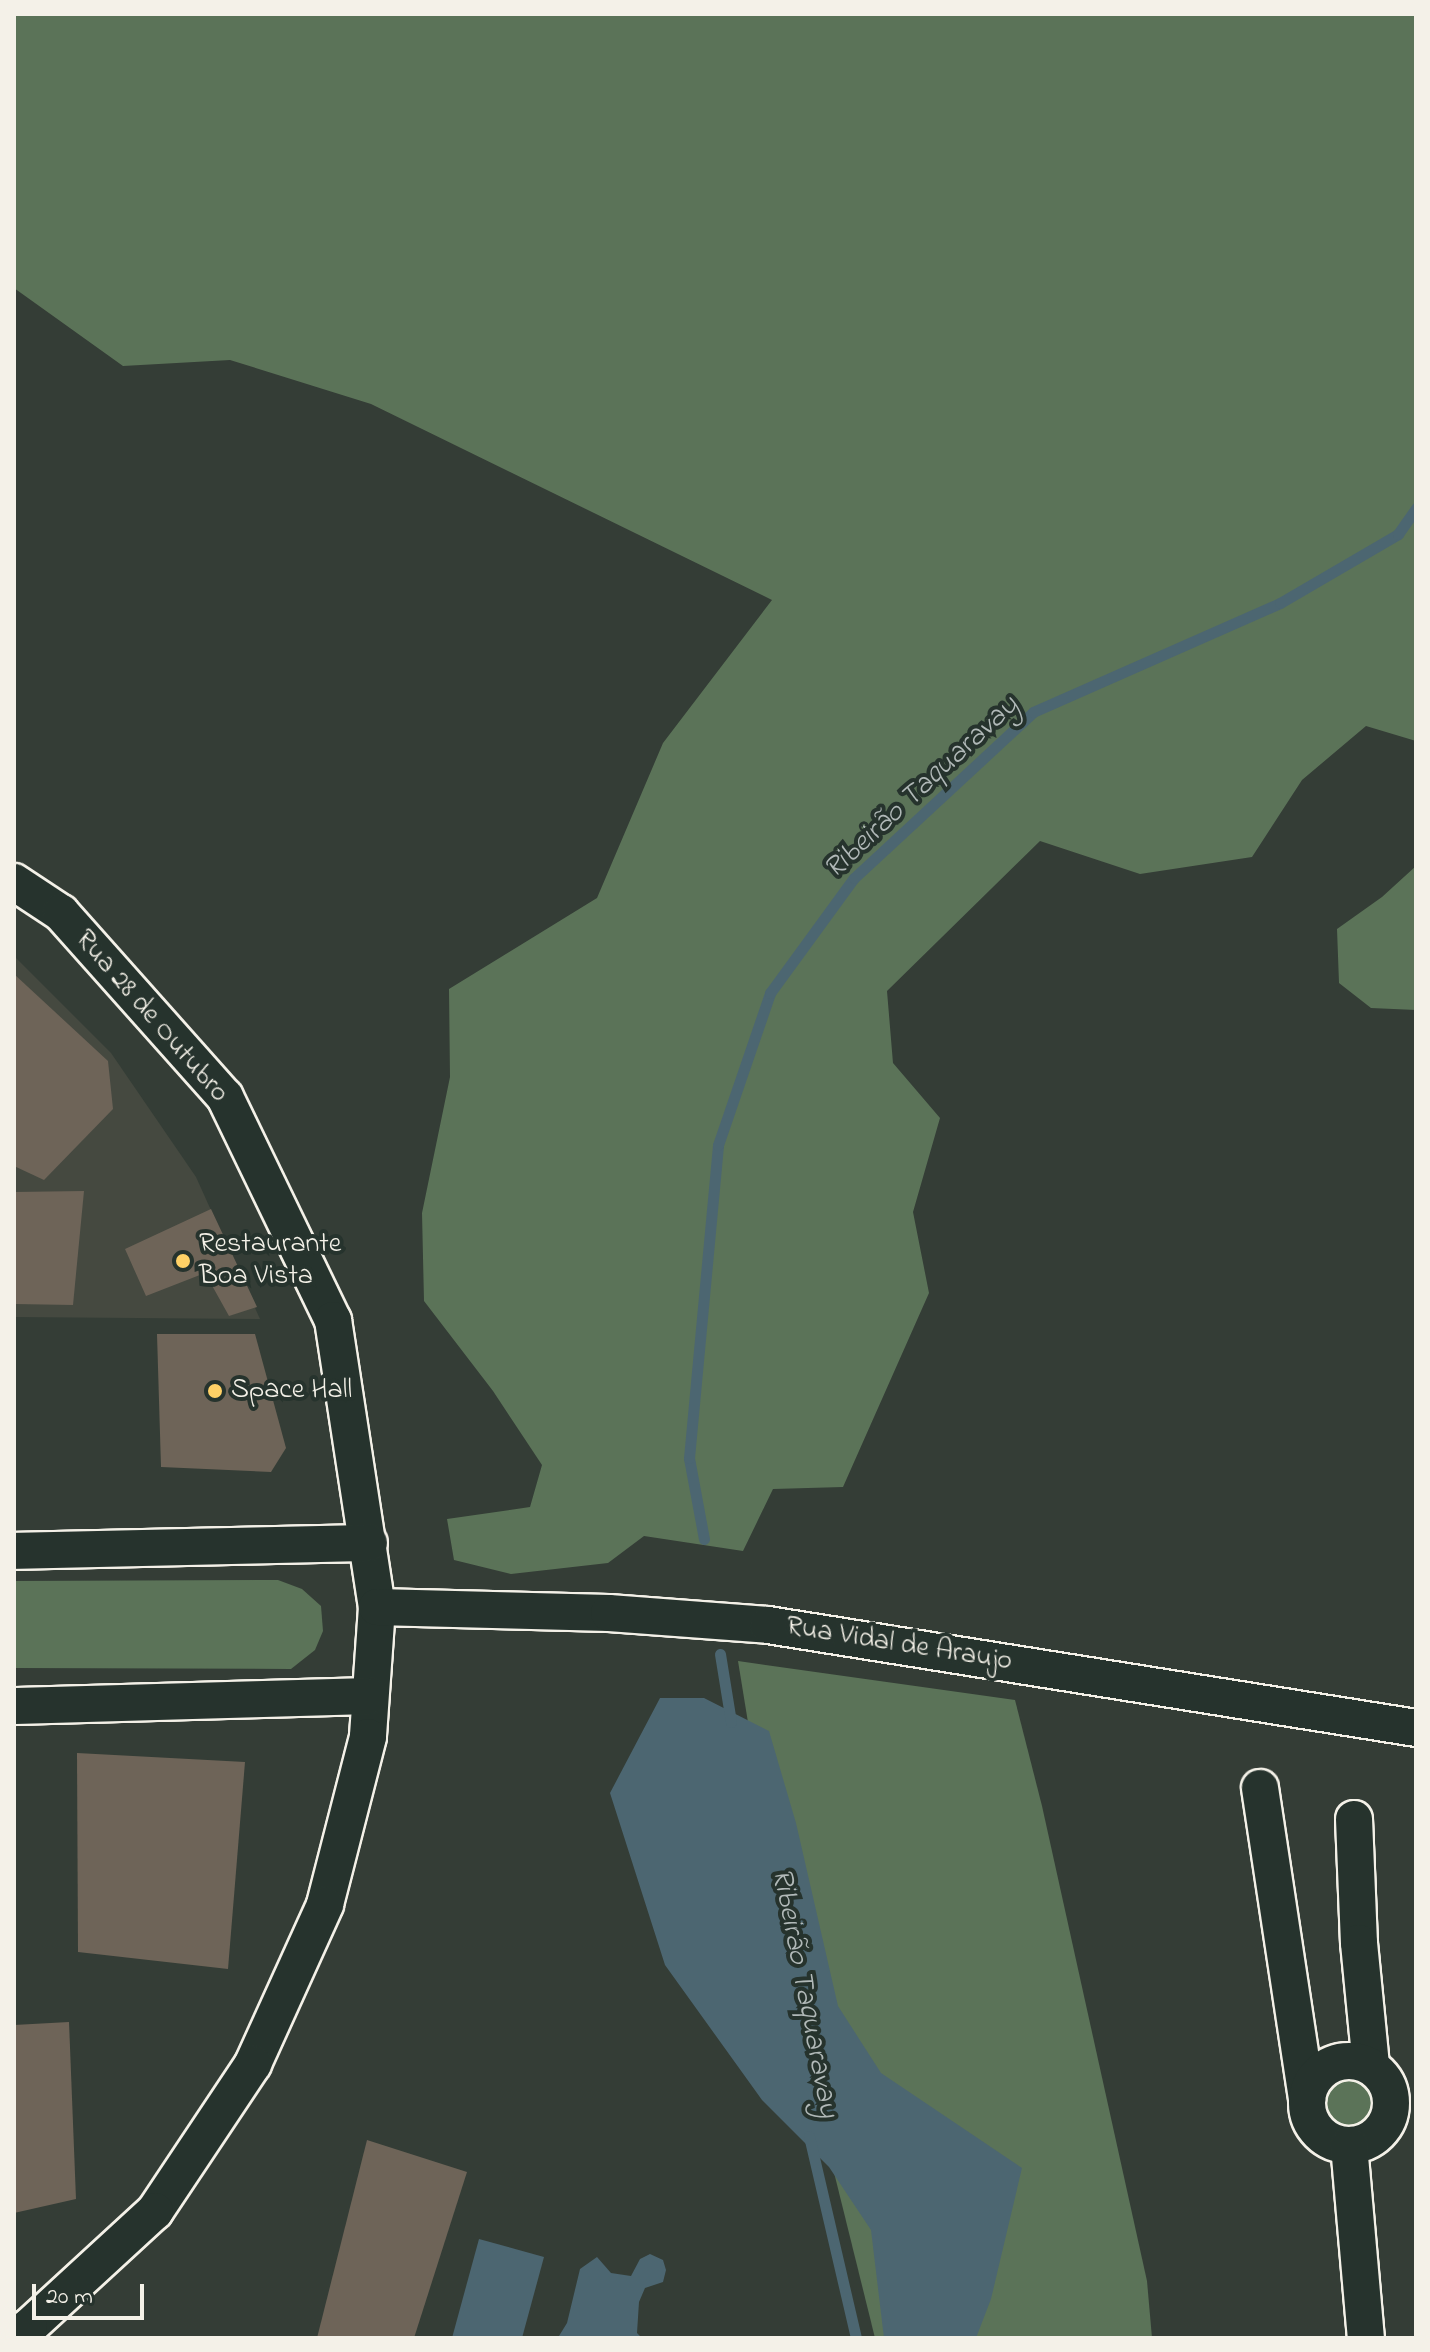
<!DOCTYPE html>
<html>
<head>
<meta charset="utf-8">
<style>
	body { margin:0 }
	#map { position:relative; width:1430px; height:2352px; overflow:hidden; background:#343d36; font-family:"Indie Flower",sans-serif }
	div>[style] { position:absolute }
	.built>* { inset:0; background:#454940 }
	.green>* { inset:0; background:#5b7358 }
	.round { border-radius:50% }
	.water>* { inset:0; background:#4c6671 }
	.stream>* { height:11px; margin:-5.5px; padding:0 5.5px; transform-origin:5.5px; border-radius:5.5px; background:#4c6671 }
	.building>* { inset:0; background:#6e6458 }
	.roads { filter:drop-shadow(2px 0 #f4f1e8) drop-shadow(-2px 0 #f4f1e8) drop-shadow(0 2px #f4f1e8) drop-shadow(0 -2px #f4f1e8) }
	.minor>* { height:36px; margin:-18px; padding:0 18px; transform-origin:18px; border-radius:18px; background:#26332d }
	.minor>.ring { margin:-18px; padding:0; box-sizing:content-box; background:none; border:36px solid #26332d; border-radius:50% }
	.dots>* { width:22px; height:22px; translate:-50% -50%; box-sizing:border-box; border:4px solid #26332d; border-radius:50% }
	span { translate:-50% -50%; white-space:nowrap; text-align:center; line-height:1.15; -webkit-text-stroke:8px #26332d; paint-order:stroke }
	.street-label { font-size:28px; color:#f4f1e8 }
	.poi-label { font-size:28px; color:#f4f1e8 }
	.left { translate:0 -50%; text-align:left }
	.water-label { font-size:30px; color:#b1b9b8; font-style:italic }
	.frame { position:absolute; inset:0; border:16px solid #f4f1e8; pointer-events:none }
	.scale { position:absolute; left:32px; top:2284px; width:112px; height:36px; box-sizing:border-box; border:4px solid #f4f1e8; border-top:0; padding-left:10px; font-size:24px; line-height:28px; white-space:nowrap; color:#f4f1e8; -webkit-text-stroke:6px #26332d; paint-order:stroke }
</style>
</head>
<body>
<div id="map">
	<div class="built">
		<i style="clip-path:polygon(14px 956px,111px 1053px,196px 1177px,260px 1319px,14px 1317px)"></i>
	</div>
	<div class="green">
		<i style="clip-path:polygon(14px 14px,1416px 14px,1416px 741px,1366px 726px,1302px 780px,1252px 857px,1140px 874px,1040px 841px,887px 991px,893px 1063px,940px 1118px,913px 1212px,929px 1293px,843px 1487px,773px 1489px,743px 1551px,644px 1536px,608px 1563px,511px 1574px,454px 1560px,447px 1519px,530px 1507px,542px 1465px,493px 1391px,424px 1301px,422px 1213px,450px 1077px,449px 989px,597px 898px,663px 743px,772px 600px,371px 404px,230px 360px,123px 366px,14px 288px)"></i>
		<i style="clip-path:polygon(1416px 866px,1416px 1010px,1371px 1008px,1339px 983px,1337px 929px,1382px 897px)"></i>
		<i style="clip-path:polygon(278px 1580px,302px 1589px,321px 1606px,323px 1631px,315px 1650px,291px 1669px,14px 1668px,14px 1581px)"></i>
		<i style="clip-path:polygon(738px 1661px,1015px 1700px,1042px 1806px,1147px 2281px,1152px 2338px,875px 2338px,797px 2023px)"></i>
		<i class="round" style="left:1324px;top:2077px;width:52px;height:52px"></i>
	</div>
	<div class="water">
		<i style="clip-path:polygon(660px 1698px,704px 1698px,769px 1731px,796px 1823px,838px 2006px,881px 2073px,1022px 2168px,991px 2299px,976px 2338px,884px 2338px,871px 2230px,829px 2167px,762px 2100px,665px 1965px,610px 1793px)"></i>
		<i style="clip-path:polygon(479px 2239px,544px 2257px,522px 2338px,452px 2338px)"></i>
		<i style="clip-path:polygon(650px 2254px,663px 2260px,666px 2270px,663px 2282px,645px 2288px,639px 2302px,637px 2333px,642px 2338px,559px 2336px,567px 2323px,580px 2269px,597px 2257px,611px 2273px,631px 2276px,640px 2259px)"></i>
	</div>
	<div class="stream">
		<i style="left:704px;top:1539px;width:82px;rotate:-100.5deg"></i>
		<i style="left:689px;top:1458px;width:314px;rotate:-84.7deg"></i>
		<i style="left:718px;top:1145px;width:161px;rotate:-71.1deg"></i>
		<i style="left:770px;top:993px;width:142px;rotate:-53.9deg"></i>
		<i style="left:854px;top:878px;width:244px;rotate:-42.8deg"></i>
		<i style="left:1033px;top:712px;width:270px;rotate:-23.8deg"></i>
		<i style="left:1280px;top:603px;width:137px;rotate:-30.3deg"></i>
		<i style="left:1398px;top:534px;width:32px;rotate:-55deg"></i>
		<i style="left:720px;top:1654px;width:69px;rotate:80.8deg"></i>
		<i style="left:809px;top:2136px;width:207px;rotate:76.9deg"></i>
	</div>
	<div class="building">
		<i style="clip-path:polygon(14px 974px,108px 1061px,113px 1109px,44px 1180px,14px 1166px)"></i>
		<i style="clip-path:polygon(84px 1191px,73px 1305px,14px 1304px,14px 1192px)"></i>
		<i style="clip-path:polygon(211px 1209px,257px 1307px,229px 1316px,205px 1273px,146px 1296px,125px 1249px)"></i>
		<i style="clip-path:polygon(157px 1334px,255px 1334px,286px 1448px,271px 1472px,161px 1467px)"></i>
		<i style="clip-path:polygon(77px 1753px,245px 1762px,228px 1969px,78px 1952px)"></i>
		<i style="clip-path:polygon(69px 2022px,76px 2199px,14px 2213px,14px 2025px)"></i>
		<i style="clip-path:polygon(367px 2140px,467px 2172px,414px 2338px,317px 2338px)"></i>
	</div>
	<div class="roads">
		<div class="minor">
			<i style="left:14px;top:882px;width:56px;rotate:33.4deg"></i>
			<i style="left:61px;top:913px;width:246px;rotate:48.3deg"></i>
			<i style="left:225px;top:1097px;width:248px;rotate:64.2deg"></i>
			<i style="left:333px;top:1320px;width:290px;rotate:81.3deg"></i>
			<i style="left:377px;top:1607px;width:130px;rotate:94deg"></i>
			<i style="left:368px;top:1737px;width:173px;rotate:104.4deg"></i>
			<i style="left:325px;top:1905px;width:175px;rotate:114.4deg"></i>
			<i style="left:253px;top:2064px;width:177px;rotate:123.7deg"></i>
			<i style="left:155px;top:2211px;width:171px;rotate:137.4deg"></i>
			<i style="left:29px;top:2327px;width:18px;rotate:146deg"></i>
			<i style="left:14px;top:1551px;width:355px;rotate:-1.3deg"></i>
			<i style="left:377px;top:1607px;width:232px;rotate:1.5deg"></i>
			<i style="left:609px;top:1613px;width:159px;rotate:4.3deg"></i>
			<i style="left:768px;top:1625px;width:656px;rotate:9.03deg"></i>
			<i style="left:14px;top:1706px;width:355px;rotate:-1.6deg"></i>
			<i style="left:1260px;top:1788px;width:314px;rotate:81.4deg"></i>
			<i style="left:1354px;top:1819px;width:124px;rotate:87.7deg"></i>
			<i style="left:1359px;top:1943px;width:124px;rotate:84.4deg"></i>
			<i class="ring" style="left:1307px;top:2061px;width:48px;height:48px"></i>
			<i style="left:1349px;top:2145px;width:194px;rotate:85deg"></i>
		</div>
	</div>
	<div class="dots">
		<i style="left:183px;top:1261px;background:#ffd166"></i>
		<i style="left:215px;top:1391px;background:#ffd166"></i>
	</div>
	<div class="street-label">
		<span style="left:151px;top:1017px;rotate:49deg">Rua 28 de Outubro</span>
		<span style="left:899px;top:1645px;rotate:9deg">Rua Vidal de Araujo</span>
	</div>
	<div class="poi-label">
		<span class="left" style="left:199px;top:1261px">Restaurante<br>Boa Vista</span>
		<span class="left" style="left:231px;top:1391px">Space Hall</span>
	</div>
	<div class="water-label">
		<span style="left:922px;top:788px;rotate:-43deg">Ribeirão Taquaravay</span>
		<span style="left:804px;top:1993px;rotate:79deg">Ribeirão Taquaravay</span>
	</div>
	<div class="frame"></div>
	<div class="scale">20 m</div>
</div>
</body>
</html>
